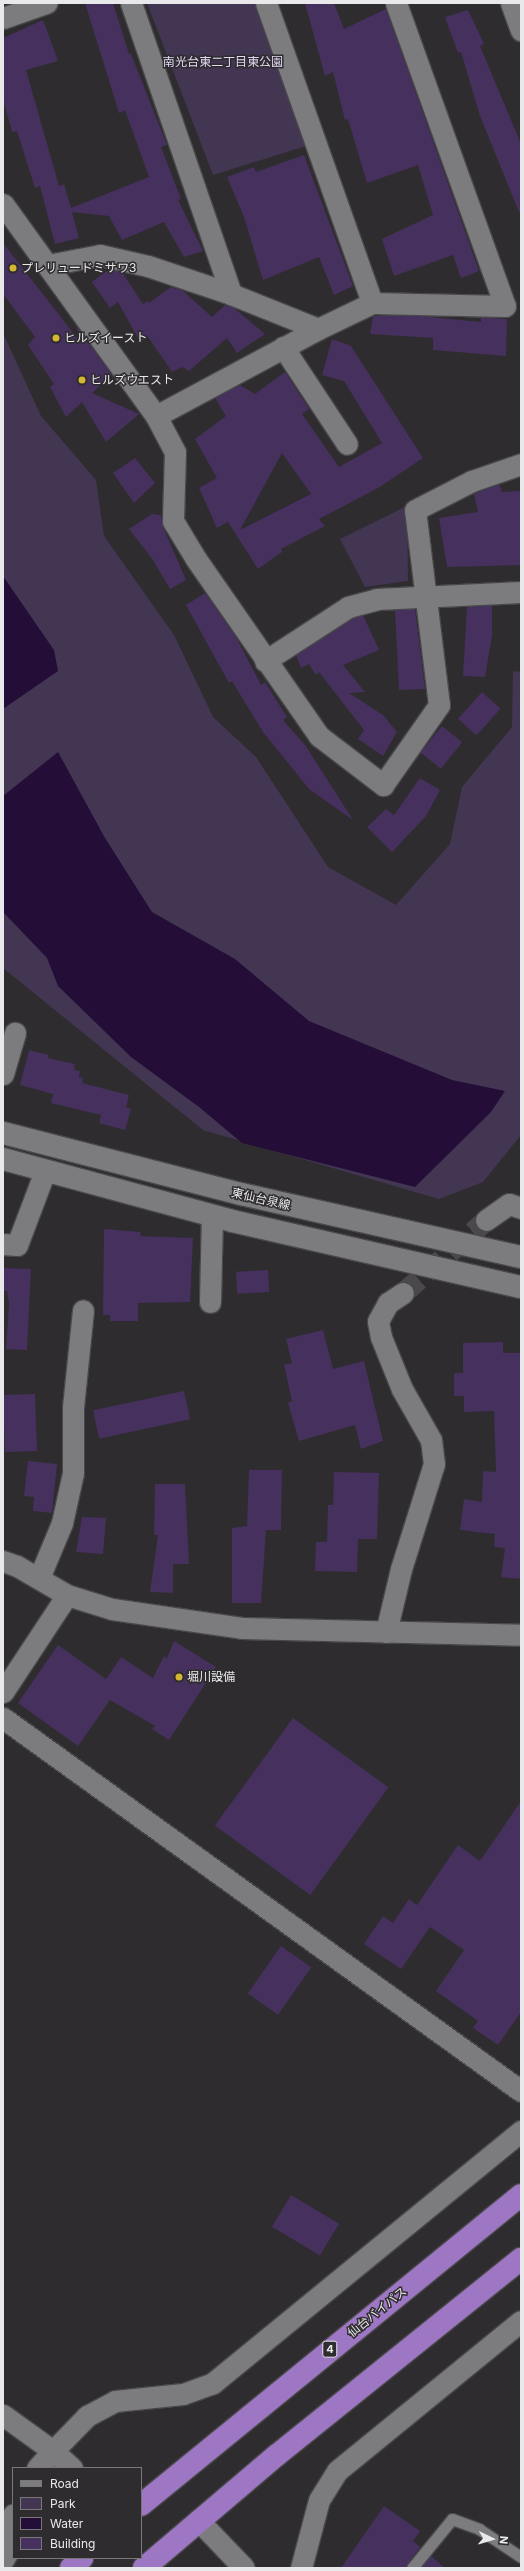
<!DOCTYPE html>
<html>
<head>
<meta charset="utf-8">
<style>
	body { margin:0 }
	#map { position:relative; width:524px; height:2571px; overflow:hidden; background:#2e2c2f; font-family:Inter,"Noto Sans JP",sans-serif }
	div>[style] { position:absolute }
	.green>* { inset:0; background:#433653 }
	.water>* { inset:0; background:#240e38 }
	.building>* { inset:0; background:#46305d; transform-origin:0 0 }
	.minor-tunnel>* { height:21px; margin-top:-10.5px; transform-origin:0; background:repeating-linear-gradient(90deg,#4a484b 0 21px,transparent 0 31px) }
	.roads { filter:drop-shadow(1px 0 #49484a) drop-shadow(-1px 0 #49484a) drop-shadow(0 1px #49484a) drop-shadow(0 -1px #49484a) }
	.service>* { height:11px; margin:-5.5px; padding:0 5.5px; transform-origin:5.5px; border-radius:5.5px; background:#7c7b7e }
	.minor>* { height:21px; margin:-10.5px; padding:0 10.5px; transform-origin:10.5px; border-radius:10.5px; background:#7c7b7e }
	.tertiary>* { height:22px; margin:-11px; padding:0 11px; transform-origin:11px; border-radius:11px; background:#7c7b7e }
	.trunk>* { height:22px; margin:-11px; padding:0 11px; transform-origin:11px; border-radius:11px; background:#9e77c4 }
	.dots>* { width:11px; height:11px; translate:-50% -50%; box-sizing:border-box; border:2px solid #2e2c2f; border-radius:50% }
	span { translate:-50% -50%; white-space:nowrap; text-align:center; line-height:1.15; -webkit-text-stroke:3px #2e2c2f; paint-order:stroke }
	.shield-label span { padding:1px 3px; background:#2e2c2f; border:1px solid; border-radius:3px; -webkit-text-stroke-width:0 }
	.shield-label { font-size:11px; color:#e9e8ea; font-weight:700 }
	.park-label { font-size:12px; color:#e4d7f5 }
	.poi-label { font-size:12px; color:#e9e8ea }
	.left { translate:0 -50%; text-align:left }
	.street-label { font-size:12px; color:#e9e8ea }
	.frame { position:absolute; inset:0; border:4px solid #e9e8ea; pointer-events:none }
	.legend { position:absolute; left:12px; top:2467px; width:130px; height:92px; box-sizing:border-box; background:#2e2c2f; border:1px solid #79777a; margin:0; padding:5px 7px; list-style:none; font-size:12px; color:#e9e8ea }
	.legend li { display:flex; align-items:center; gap:8px; height:20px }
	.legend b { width:20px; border:1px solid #79777a }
	.north { position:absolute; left:472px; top:2519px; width:40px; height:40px; -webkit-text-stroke:3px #2e2c2f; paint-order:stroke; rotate:95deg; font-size:11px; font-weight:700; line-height:16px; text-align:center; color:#e9e8ea }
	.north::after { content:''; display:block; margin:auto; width:14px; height:18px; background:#e9e8ea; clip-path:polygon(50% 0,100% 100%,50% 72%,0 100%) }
</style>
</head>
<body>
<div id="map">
	<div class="green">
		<i style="clip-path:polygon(147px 3px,255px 3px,306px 146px,213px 175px)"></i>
		<i style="clip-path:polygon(3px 333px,41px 416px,96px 480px,104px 536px,174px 635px,213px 717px,256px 757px,328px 867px,396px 905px,450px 844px,462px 787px,512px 727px,513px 671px,521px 672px,521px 1135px,483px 1182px,439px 1199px,203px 1130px,3px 968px)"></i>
		<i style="clip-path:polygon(407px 506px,408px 581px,365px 587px,340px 539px)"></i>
	</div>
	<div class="water">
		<i style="clip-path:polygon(3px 576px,54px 650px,58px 671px,3px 709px)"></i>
		<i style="clip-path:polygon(58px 752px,105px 838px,152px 912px,235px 959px,309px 1021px,452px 1080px,505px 1091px,491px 1112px,415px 1187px,242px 1143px,199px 1107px,131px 1057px,58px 986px,47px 958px,3px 912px,3px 796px)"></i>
	</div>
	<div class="building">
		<i style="clip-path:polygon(85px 3px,113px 3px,129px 54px,131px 54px,167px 145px,161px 147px,181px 199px,178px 200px,203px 251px,184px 257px,164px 222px,122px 240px,109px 216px,72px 212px,79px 238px,55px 244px,40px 186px,35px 188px,17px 131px,12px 132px,3px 99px,3px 38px,43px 20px,58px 61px,26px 70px,59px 186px,64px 184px,71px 208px,149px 177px,125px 110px,119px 113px)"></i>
		<i style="clip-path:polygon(305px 3px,334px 3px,344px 29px,386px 9px,479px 271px,461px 278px,453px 255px,394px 276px,382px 239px,433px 215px,418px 165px,367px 183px,348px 119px,345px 120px,333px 72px,325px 76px)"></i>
		<i style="clip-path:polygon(468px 10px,484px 44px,480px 46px,521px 144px,521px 212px,519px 212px,480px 116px,461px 52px,458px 53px,445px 17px)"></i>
		<i style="clip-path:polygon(304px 155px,353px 286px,334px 295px,319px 257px,263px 280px,244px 217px,227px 177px,254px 167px,256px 172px)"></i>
		<i style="clip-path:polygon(3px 243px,81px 343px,76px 326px,112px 375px,92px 393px,139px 414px,106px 442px,82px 402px,66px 417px,50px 387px,54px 384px,28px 345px,35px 337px,3px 294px)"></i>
		<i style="clip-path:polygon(109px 269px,122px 272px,143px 304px,148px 301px,149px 303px,171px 287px,183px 291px,212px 317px,225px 305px,234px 308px,265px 334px,237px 353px,227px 338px,189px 371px,182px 367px,172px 372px,148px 337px,140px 342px,118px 302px,110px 308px,92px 282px)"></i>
		<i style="clip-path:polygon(373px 316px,419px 316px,481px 322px,481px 317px,507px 319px,506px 356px,433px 350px,433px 338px,370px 334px)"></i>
		<i style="clip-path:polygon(evenodd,332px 339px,351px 346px,423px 458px,378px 488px,319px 519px,325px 526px,281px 549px,282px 552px,258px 569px,228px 522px,217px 528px,199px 488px,217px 478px,195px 439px,226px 416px,215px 398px,240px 385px,255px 394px,285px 372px,309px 409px,302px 414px,339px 467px,382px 443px,344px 381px,322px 375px,332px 339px,282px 453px,311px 494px,240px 530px,282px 453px)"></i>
		<i style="clip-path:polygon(135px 458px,155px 483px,134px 503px,113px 473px)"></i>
		<i style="clip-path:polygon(499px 484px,502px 492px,521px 491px,521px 565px,447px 567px,439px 518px,478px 512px,474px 494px)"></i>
		<i style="clip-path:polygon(152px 514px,161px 515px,163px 527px,186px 580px,170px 589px,153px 560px,129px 529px)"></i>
		<i style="clip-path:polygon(205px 593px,236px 637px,261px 685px,265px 682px,287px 717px,283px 720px,305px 745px,353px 820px,309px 789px,263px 732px,232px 681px,229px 683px,186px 605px)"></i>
		<i style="clip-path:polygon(492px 605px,492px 636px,485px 677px,463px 676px,467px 607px)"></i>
		<i style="clip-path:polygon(415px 609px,425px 689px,399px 690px,395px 610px)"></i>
		<i style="clip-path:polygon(363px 615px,379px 650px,343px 665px,365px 692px,349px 693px,383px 715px,397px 732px,383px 756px,358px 739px,364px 730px,319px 672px,316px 675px,309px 664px,301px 668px,296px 655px,353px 618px)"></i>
		<i style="left:482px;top:692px;width:25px;height:36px;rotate:42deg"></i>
		<i style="left:442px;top:726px;width:26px;height:34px;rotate:39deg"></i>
		<i style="clip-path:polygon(420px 778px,440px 790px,426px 816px,392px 852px,367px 827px,386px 809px,394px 815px)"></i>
		<i style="clip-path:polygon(29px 1050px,49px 1055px,48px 1058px,75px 1064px,74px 1070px,80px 1071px,79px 1077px,83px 1078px,82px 1083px,129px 1095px,126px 1107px,131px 1109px,125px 1130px,99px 1123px,101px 1115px,51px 1103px,53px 1094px,20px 1085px)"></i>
		<i style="clip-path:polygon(104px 1229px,141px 1232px,140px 1236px,193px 1238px,190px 1302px,138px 1303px,138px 1321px,110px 1321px,110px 1315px,103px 1315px)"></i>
		<i style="clip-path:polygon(4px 1268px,31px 1269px,27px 1350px,6px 1349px,9px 1304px,7px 1291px,3px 1291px)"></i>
		<i style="left:268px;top:1270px;width:22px;height:32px;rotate:87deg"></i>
		<i style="clip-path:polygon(323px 1330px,333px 1369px,364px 1361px,383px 1441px,361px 1449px,355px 1425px,299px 1441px,288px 1403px,292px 1401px,284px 1365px,292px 1363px,286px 1339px)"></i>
		<i style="clip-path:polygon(503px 1342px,503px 1353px,521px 1353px,521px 1579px,501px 1577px,505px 1548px,494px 1547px,495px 1534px,460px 1530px,464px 1499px,482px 1502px,483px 1471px,496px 1472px,494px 1411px,464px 1412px,464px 1396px,454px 1396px,454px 1373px,463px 1373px,463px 1343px)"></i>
		<i style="left:184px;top:1391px;width:29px;height:93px;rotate:78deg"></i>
		<i style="left:35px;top:1394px;width:57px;height:32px;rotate:88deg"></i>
		<i style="clip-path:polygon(28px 1461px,57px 1464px,52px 1513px,33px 1511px,34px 1497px,24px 1496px)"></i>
		<i style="clip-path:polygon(249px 1470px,282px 1470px,281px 1530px,266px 1530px,261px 1603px,232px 1603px,232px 1528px,247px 1526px)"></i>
		<i style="clip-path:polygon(334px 1472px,379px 1473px,377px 1539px,358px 1539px,357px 1572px,315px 1571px,316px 1542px,327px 1542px,328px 1505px,333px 1505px)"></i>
		<i style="clip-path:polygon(155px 1484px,185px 1484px,189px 1564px,173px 1564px,173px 1593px,150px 1592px,158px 1535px,154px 1535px)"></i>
		<i style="clip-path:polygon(82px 1517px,106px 1518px,103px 1554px,76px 1552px)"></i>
		<i style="clip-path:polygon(174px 1641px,216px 1667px,169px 1740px,152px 1729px,155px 1726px,110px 1700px,78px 1746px,18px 1703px,58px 1645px,106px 1679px,121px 1657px,153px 1678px,164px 1656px,167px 1658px)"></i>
		<i style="left:293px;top:1718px;width:118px;height:133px;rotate:36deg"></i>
		<i style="clip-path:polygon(521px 1801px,521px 2012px,498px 2045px,473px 2028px,478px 2021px,436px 1991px,464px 1950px,430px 1927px,401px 1969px,364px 1944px,383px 1916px,393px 1923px,409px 1899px,417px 1905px,458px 1845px,480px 1861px)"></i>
		<i style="left:281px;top:1946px;width:37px;height:58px;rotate:35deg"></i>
		<i style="left:291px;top:2195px;width:56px;height:37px;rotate:31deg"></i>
		<i style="clip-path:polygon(384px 2506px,420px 2531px,413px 2541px,420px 2547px,405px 2568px,341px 2568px)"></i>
		<i style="clip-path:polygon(431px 2556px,445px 2568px,421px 2568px)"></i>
	</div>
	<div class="minor-tunnel">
		<i style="left:403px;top:1293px;width:111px;rotate:-41.3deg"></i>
	</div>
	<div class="roads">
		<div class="service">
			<i style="left:412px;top:2568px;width:63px;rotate:-50.8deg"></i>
			<i style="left:452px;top:2519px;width:29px;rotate:20deg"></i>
			<i style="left:479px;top:2529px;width:50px;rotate:33.7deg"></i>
		</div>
		<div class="minor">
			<i style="left:131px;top:3px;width:308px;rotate:71deg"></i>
			<i style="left:266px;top:3px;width:318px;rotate:70.5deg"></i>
			<i style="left:511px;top:3px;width:29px;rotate:70deg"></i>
			<i style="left:3px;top:18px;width:46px;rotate:-19.2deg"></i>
			<i style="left:3px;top:204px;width:261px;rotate:54.2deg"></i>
			<i style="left:156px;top:416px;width:184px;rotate:-28.2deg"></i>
			<i style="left:318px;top:329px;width:60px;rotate:-25.7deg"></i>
			<i style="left:372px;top:303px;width:133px;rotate:1.3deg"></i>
			<i style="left:505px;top:306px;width:322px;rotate:-109.8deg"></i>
			<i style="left:48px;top:265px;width:53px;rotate:-10.9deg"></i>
			<i style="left:100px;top:255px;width:49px;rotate:12.9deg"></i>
			<i style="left:148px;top:266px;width:88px;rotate:18.6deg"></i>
			<i style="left:231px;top:294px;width:94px;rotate:21.9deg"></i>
			<i style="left:283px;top:347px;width:116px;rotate:56.6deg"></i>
			<i style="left:156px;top:416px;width:41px;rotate:62.2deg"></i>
			<i style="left:175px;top:452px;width:69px;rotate:91.7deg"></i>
			<i style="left:173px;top:521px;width:44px;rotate:58.8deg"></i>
			<i style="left:196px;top:559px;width:216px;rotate:55.2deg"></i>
			<i style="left:319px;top:736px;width:81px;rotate:37.4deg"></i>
			<i style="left:383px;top:785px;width:98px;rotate:-55deg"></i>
			<i style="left:439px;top:705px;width:196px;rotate:-97deg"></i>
			<i style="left:415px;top:510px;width:64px;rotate:-27deg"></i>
			<i style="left:472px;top:481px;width:52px;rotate:-19.1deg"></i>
			<i style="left:265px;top:661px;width:99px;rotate:-33deg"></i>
			<i style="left:348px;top:607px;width:30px;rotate:-15deg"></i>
			<i style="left:377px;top:599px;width:144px;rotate:-2.8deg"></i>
			<i style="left:3px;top:1074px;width:43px;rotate:-73.7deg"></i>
			<i style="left:486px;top:1220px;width:28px;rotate:-35deg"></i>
			<i style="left:509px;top:1204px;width:13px;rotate:18deg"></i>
			<i style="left:3px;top:1244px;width:14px;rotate:4deg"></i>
			<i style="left:17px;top:1245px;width:79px;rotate:-69.3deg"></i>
			<i style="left:210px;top:1302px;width:86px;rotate:-88.7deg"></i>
			<i style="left:3px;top:1561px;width:15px;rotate:20deg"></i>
			<i style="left:17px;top:1566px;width:58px;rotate:30.1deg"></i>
			<i style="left:67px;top:1595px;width:47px;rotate:17.3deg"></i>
			<i style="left:112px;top:1609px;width:131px;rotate:8.3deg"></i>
			<i style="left:242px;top:1628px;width:279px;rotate:1.4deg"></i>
			<i style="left:39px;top:1578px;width:60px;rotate:-67.3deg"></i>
			<i style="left:62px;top:1523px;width:51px;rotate:-77.6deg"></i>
			<i style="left:73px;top:1473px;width:66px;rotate:-90deg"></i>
			<i style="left:73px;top:1407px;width:97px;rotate:-84.1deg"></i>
			<i style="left:386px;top:1632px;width:65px;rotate:-76.6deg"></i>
			<i style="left:401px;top:1569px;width:110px;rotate:-72.6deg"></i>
			<i style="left:434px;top:1464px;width:24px;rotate:-97deg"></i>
			<i style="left:431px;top:1440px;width:59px;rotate:-119.6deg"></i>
			<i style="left:402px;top:1389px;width:56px;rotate:-112deg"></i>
			<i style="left:381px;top:1337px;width:16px;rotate:-101deg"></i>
			<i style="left:378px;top:1321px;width:21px;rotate:-61deg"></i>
			<i style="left:388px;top:1303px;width:18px;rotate:-34deg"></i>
			<i style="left:3px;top:1692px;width:116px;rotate:-56.6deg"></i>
			<i style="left:3px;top:1718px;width:638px;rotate:35.76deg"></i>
			<i style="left:3px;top:2415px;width:62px;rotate:35.8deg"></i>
			<i style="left:53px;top:2451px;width:23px;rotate:133deg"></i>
			<i style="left:72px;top:2468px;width:25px;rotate:-138deg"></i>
			<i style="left:53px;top:2451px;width:49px;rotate:-45.8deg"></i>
			<i style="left:87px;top:2416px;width:32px;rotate:-28deg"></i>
			<i style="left:115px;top:2401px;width:68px;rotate:-5.9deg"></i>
			<i style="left:183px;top:2394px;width:32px;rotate:-20deg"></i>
			<i style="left:213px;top:2383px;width:398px;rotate:-39.3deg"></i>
			<i style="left:198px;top:2520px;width:66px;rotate:46.2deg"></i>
			<i style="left:3px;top:2560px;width:8px;rotate:-60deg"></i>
			<i style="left:7px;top:2553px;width:39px;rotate:-81deg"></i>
			<i style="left:301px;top:2568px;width:70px;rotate:-75.2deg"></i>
			<i style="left:319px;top:2500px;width:34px;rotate:-58deg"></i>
			<i style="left:337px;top:2471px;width:237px;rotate:-39.2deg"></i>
		</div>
		<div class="tertiary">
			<i style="left:3px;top:1133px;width:246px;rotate:14.4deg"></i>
			<i style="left:241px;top:1194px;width:287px;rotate:12.7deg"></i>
			<i style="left:3px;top:1159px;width:237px;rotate:15.1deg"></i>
			<i style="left:232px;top:1221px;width:296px;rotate:12.9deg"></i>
		</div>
		<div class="trunk">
			<i style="left:141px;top:2505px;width:490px;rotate:-39.2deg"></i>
			<i style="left:71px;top:2568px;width:15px;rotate:-42deg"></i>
			<i style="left:144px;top:2568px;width:175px;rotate:-40.4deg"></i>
			<i style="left:277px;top:2455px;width:313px;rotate:-38.8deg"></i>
		</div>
	</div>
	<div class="dots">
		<i style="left:13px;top:268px;background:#d4b635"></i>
		<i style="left:56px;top:338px;background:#d4b635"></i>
		<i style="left:82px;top:380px;background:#d4b635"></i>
		<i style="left:179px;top:1677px;background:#d4b635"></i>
	</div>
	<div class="shield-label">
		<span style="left:330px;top:2349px">4</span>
	</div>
	<div class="park-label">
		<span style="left:223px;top:62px">南光台東二丁目東公園</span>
	</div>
	<div class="poi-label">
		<span class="left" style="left:21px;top:268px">プレリュードミサワ3</span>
		<span class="left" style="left:64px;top:338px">ヒルズイースト</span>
		<span class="left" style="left:90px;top:380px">ヒルズウエスト</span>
		<span class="left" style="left:187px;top:1677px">堀川設備</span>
	</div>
	<div class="street-label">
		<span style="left:261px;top:1199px;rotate:13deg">東仙台泉線</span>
		<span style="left:377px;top:2312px;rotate:-39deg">仙台バイパス</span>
	</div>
	<div class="frame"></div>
	<ul class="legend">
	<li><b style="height:5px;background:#7c7b7e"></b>Road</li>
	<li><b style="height:11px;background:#433653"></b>Park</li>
	<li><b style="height:11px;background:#240e38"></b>Water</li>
	<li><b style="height:11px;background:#46305d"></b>Building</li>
	</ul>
	<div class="north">N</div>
</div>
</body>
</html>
